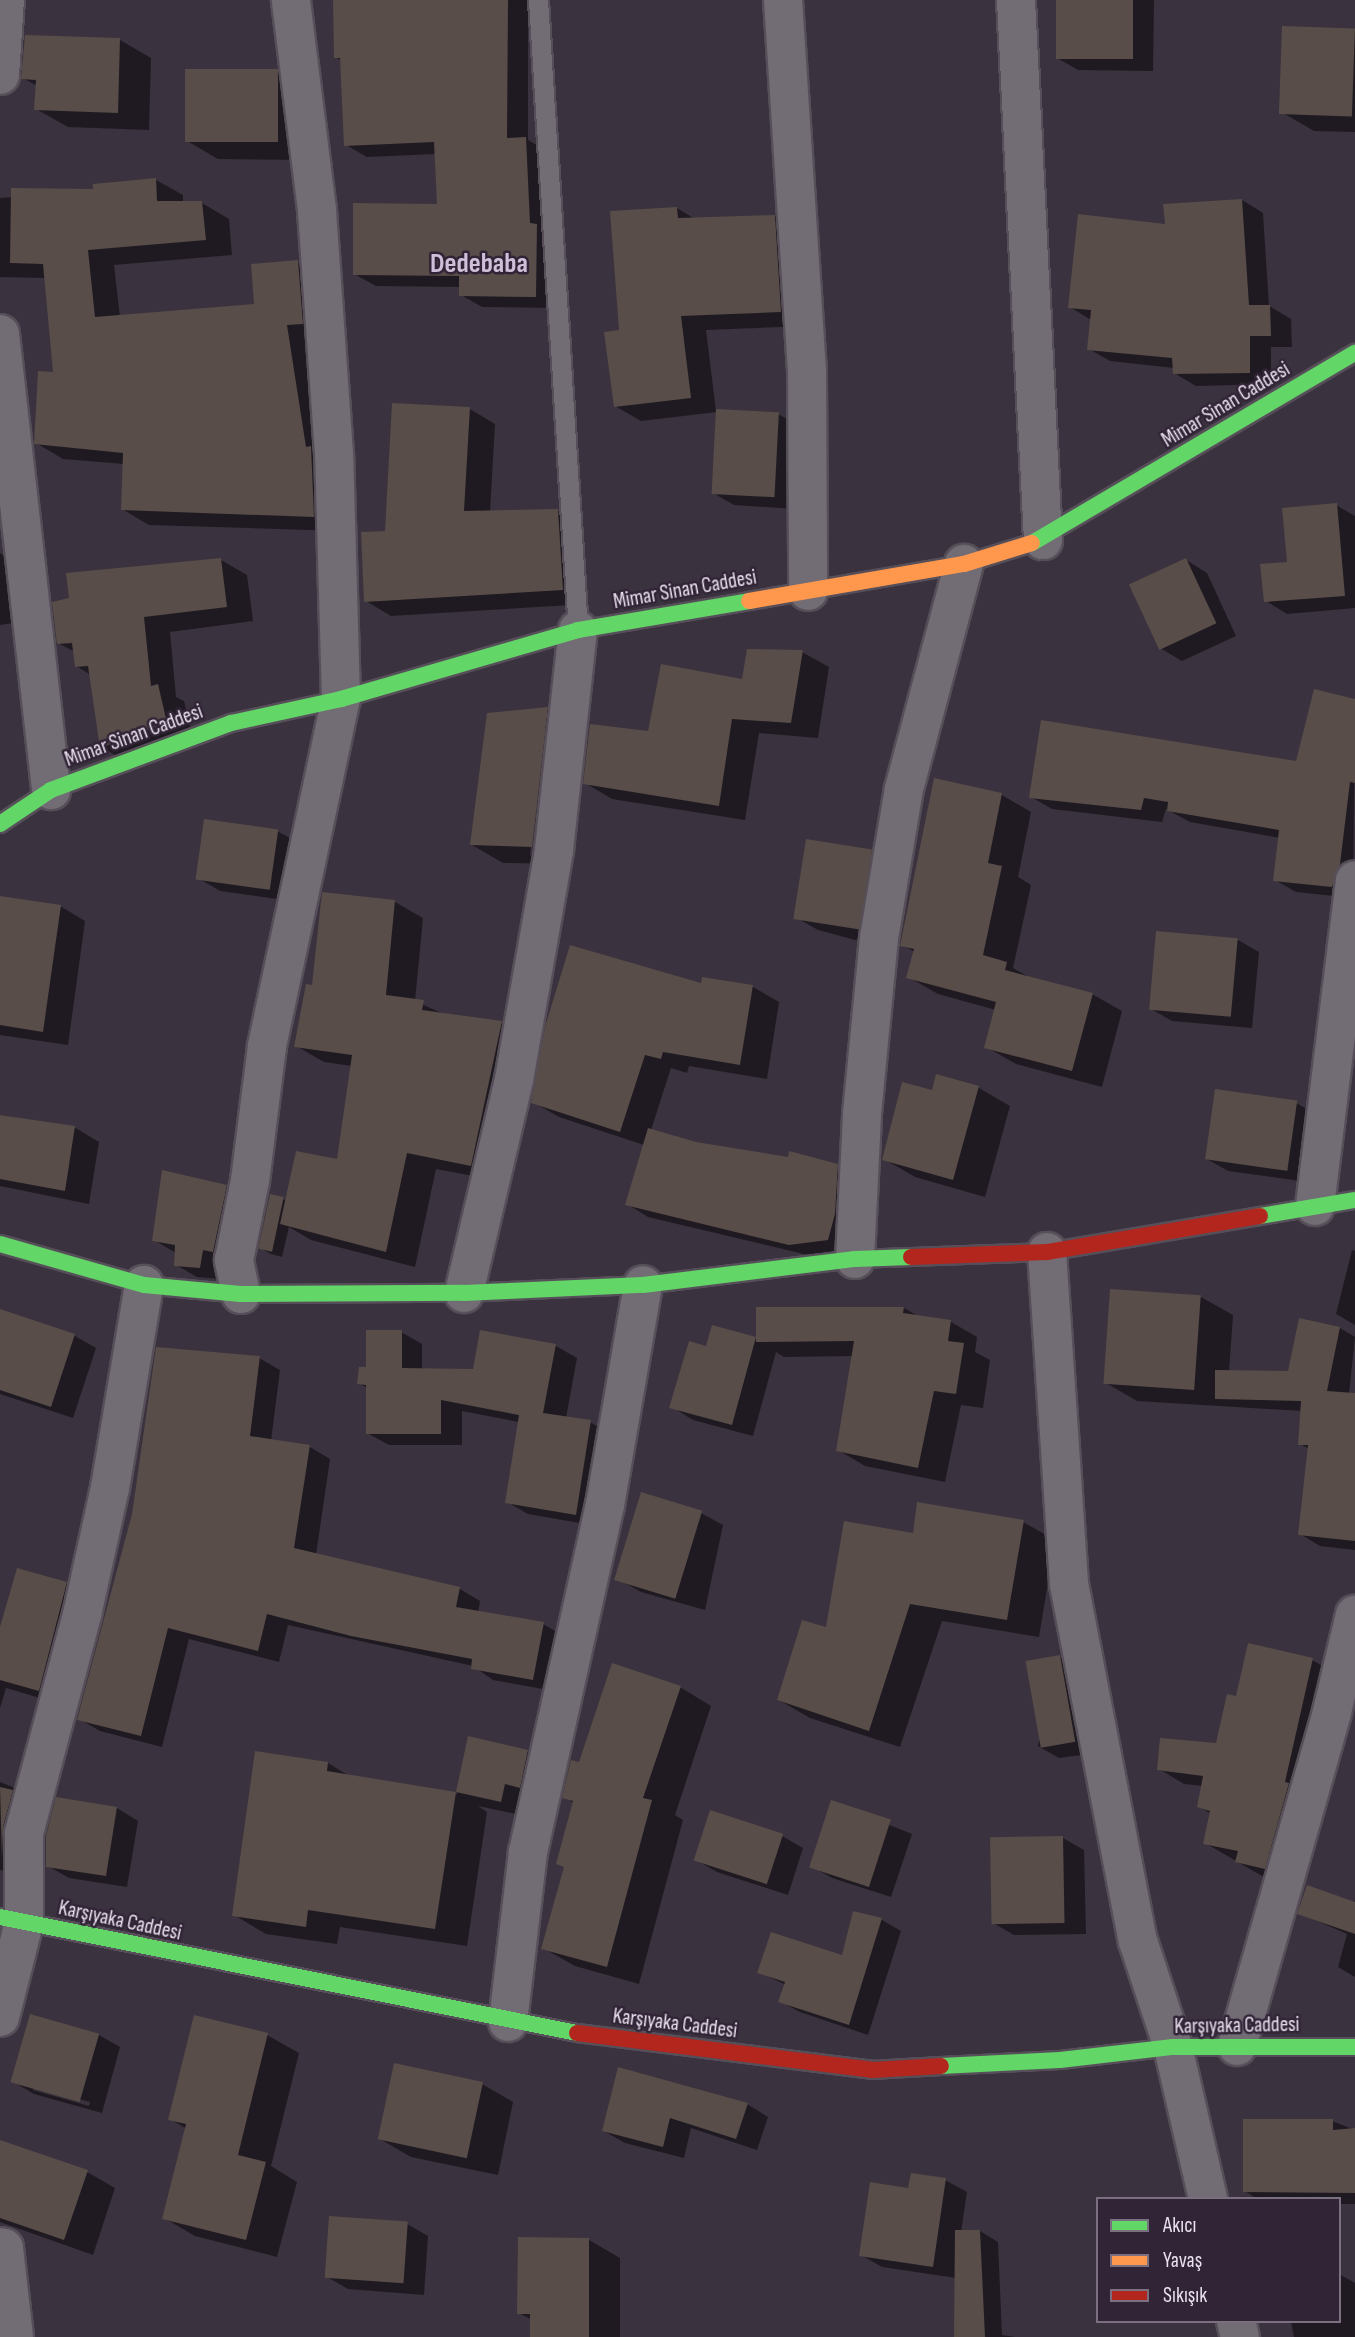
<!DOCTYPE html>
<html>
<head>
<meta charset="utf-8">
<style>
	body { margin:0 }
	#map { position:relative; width:1355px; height:2337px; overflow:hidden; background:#3a323e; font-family:"Sofia Sans Condensed",sans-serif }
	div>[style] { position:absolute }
	.shadow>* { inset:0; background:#0007 }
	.building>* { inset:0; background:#584d48; transform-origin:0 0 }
	.roads { filter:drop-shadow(2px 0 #564f59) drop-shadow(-2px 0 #564f59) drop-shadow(0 2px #564f59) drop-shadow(0 -2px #564f59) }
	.lane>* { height:19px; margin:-9.5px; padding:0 9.5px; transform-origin:9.5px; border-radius:9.5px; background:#726c75 }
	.street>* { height:38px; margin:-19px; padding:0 19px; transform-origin:19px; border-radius:19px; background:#726c75 }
	.fast>* { height:16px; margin:-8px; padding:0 8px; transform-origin:8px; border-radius:8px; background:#63d668 }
	.slow>* { height:16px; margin:-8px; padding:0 8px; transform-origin:8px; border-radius:8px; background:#ff974d }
	.jam>* { height:16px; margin:-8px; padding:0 8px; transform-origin:8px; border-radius:8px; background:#b3261e }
	span { translate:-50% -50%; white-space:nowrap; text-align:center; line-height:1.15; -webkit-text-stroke:5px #312437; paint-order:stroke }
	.street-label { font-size:21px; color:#e9e1ee }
	.district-label { font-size:28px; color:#cfbfd8; font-weight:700 }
	.legend { position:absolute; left:1096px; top:2197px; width:245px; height:126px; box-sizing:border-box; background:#312437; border:2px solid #7b7080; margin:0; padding:9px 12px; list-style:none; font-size:21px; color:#e9e1ee }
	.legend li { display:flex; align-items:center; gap:14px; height:35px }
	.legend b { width:35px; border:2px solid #7b7080 }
</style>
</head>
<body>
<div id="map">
	<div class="shadow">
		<i style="clip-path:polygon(335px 0,528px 0,528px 140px,547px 151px,557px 308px,482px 307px,461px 295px,461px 287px,376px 286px,354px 274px,439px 206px,436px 154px,367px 157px,346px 145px,342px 61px,335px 57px)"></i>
		<i style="clip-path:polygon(1057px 0,1154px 0,1153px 71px,1078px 70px,1057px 58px)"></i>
		<i style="clip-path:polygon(1355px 29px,1355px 132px,1314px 131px,1283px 113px)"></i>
		<i style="clip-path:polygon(120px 40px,151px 58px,149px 130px,68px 127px,36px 109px,37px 86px,23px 78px)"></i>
		<i style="clip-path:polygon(277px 71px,309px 89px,313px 160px,218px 159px,187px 141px)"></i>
		<i style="clip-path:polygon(156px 180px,183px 195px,183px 203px,202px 203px,229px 219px,232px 255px,114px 265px,120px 317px,256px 306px,297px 262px,324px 277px,340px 531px,149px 525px,122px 509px,124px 464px,63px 459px,36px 443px,55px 374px,46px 278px,0 277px,0 198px,95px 191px)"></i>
		<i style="clip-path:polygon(1242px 200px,1263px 213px,1269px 306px,1291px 319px,1292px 347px,1271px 347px,1271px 384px,1196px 386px,1174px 373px,1174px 368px,1110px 361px,1089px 349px,1091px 320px,1070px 307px,1166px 226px)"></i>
		<i style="clip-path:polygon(677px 208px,695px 219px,775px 216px,800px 231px,806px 326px,706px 330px,716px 411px,778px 414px,800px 426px,795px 509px,734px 505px,713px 493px,717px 412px,641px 421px,615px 406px,621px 331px)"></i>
		<i style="clip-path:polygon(470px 409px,495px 424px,490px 512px,558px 511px,583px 526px,588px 604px,391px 616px,366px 601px,386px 532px)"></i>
		<i style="clip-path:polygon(1336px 505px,1355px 516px,1355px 608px,1287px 614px,1266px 601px,1288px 563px)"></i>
		<i style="clip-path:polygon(0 553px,11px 559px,20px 622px,0 625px)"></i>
		<i style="clip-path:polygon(221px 560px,247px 575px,253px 621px,170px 632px,176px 697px,184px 701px,193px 738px,128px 763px,102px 747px,91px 675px,76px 666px,75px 652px,58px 643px)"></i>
		<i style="clip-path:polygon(1186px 560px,1207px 573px,1236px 636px,1182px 661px,1160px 648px)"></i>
		<i style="clip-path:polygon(802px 652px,829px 667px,818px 738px,759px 733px,745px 820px,612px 799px,585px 783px,650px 733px)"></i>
		<i style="clip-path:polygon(1355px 701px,1353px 898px,1296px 892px,1275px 880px,1280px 838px,1190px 822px,1166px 809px,1162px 822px,1052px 809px,1031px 797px,1297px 763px)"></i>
		<i style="clip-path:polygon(evenodd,547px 709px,579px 727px,564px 864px,503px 863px,472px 845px,547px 709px,544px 728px,547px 728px,533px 856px,530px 855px,544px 728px)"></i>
		<i style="clip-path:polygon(935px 780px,1002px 795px,1031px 812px,1018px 877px,1031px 885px,1013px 968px,1033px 979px,1092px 994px,1122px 1011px,1102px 1087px,1016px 1064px,986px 1047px,996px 1010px,938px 994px,908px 977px,915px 952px,902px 945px)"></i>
		<i style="clip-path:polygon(277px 831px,299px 843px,291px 901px,220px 891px,198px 878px)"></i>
		<i style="clip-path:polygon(871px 851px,892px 864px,878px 946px,818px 930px,797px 918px)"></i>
		<i style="clip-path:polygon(0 898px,60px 906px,85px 921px,68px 1045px,0 1035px)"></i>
		<i style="clip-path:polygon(395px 902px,423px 918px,415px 1001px,448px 1016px,501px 1023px,530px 1040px,500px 1181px,436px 1169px,415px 1267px,311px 1240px,289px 1227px,282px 1257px,271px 1254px,260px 1248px,283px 1199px,287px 1201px,338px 1161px,352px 1066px,324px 1062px,296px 1046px)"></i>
		<i style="clip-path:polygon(1238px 940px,1259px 952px,1252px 1028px,1172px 1021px,1151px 1009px)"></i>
		<i style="clip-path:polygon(702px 985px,753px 987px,779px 1002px,767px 1079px,689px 1066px,687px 1073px,671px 1068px,651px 1130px,696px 1143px,837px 1166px,858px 1178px,850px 1252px,812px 1256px,648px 1217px,627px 1204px,644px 1145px,559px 1117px,533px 1102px)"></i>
		<i style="clip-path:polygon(938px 1076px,979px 1088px,1010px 1106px,985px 1197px,915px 1177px,884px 1159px,933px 1092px)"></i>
		<i style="clip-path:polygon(1296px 1103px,1318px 1115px,1308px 1182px,1228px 1171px,1207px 1159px)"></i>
		<i style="clip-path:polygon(0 1115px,74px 1127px,99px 1142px,89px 1204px,0 1186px)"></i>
		<i style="clip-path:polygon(226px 1186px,248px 1198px,221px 1279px,197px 1277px,176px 1265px,176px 1253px,154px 1240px)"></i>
		<i style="clip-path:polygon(1352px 1250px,1355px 1251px,1355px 1325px,1336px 1314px)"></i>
		<i style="clip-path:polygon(1112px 1291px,1201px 1297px,1233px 1315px,1229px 1372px,1290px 1373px,1340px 1328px,1355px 1337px,1349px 1394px,1355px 1394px,1355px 1550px,1320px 1546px,1300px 1534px,1309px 1449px,1300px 1444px,1302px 1411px,1137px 1401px,1106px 1383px)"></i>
		<i style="clip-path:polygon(904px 1308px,918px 1316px,951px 1322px,977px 1337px,975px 1352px,990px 1360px,983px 1408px,961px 1405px,945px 1482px,865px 1466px,838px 1450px,853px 1356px,784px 1357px,776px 1352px,753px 1436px,693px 1420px,672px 1407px,707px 1348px,713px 1327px,758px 1339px)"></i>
		<i style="clip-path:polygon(0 1311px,75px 1336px,96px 1348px,73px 1418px,0 1394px)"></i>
		<i style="clip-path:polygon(401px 1332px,422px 1344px,422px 1370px,474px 1371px,556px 1346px,577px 1358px,566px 1418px,590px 1422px,611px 1434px,597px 1526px,528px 1514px,507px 1502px,519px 1422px,462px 1411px,462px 1445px,389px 1445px,367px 1433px,367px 1388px,359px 1383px)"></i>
		<i style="clip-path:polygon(259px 1358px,280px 1370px,271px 1441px,310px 1447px,330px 1459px,316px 1555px,460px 1589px,480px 1601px,478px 1613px,543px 1624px,564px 1636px,554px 1691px,493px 1680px,473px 1666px,288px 1625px,279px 1662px,189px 1639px,162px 1747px,100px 1731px,79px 1719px)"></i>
		<i style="clip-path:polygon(701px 1513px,723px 1525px,705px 1610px,641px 1592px,620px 1580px)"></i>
		<i style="clip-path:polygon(1023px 1522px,1055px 1540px,1039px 1637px,942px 1621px,900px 1747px,810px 1718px,779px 1700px,827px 1630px,914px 1535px)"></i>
		<i style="clip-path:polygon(66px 1584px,94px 1600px,67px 1706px,6px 1688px,0 1708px,0 1633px)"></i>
		<i style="clip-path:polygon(1060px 1657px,1081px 1669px,1096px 1753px,1059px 1758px,1038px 1746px)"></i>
		<i style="clip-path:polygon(1312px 1660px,1337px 1674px,1290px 1882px,1262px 1876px,1205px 1843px,1211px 1814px,1199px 1806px,1203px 1786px,1184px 1784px,1159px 1769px,1217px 1745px,1237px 1698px)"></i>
		<i style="clip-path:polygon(680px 1687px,711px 1706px,675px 1815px,683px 1820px,639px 1984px,575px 1966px,543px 1948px,565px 1867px,574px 1803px,564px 1797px,580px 1764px)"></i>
		<i style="clip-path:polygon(469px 1739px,528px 1752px,556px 1768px,530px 1817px,478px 1806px,487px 1812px,467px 1946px,340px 1927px,337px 1944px,266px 1934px,234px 1915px,328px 1763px,351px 1777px,457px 1794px)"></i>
		<i style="clip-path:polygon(0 1782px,35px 1796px,23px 1873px,0 1870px)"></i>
		<i style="clip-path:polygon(58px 1799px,117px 1808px,138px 1821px,127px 1887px,69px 1878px,48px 1866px)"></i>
		<i style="clip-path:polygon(832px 1802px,912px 1834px,891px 1897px,832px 1878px,811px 1866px)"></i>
		<i style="clip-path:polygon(782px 1836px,803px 1848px,788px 1895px,717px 1872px,696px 1860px)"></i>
		<i style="clip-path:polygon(1063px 1838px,1084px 1850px,1086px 1934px,1014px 1935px,993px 1923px)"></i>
		<i style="clip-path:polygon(1355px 1899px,1355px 1977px,1338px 1967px,1347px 1934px,1299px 1913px,1354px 1904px)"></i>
		<i style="clip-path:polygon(854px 1913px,882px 1920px,901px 1931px,868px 2035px,800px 2012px,780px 2001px,786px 1985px,759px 1972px,843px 1957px)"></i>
		<i style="clip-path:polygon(evenodd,31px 2016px,99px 2035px,120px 2047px,102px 2113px,34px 2094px,12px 2081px,31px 2016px,33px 2087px,90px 2102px,89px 2106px,33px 2090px,33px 2087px)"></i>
		<i style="clip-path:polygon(267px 2035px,299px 2053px,271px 2166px,297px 2182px,277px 2257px,195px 2236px,164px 2218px,187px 2129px,170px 2119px)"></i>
		<i style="clip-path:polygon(619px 2069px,747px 2104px,768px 2117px,757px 2150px,691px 2128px,684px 2158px,625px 2143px,604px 2131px)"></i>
		<i style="clip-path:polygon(482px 2084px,513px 2102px,498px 2175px,411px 2157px,380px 2139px)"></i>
		<i style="clip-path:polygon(1332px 2121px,1355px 2130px,1355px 2204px,1339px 2204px,1339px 2199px,1257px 2199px,1245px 2191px)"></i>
		<i style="clip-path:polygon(0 2142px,87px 2172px,115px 2188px,93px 2255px,0 2222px)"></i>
		<i style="clip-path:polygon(945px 2180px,967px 2192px,961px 2232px,980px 2231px,998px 2242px,1002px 2335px,1015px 2337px,956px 2337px,956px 2278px,882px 2267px,861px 2255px,910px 2190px)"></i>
		<i style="clip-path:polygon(407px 2224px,428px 2236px,424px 2295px,348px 2289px,327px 2277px)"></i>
		<i style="clip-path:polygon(589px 2240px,620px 2258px,620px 2337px,532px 2337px,532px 2320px,519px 2313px)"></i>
		<i style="clip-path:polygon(1339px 2274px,1355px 2283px,1355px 2337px,1294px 2337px,1291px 2321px,1339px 2321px)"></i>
	</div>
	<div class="building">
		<i style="clip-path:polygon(333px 0,508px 0,507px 138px,526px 137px,530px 223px,537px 224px,536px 297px,459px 296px,459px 276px,353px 275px,353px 203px,437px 204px,434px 142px,344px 146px,340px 58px,334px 58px)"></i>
		<i style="left:1056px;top:0;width:77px;height:59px"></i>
		<i style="left:1282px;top:26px;width:73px;height:88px;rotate:2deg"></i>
		<i style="clip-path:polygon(25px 35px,120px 38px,118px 113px,34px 110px,36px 80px,21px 79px)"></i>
		<i style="left:185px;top:69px;width:93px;height:73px"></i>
		<i style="clip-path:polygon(156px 178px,157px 201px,202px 201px,206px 240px,88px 250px,95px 317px,254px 304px,251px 264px,298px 260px,303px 324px,287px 325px,306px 447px,311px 446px,314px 517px,121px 510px,123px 453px,34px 444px,38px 371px,53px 372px,43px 264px,10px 263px,11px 188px,93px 189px,93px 184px)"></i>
		<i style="clip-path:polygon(1242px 199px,1249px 305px,1270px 305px,1271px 336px,1250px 336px,1250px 373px,1173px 374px,1172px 358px,1087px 350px,1091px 310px,1068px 308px,1078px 214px,1165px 224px,1163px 204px)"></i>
		<i style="clip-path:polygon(677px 207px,678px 218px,775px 215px,781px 312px,681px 316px,691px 398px,614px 407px,604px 332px,619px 330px,610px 211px)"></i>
		<i style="clip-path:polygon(392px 403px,470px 407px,464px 511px,558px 509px,563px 590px,364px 602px,361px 532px,385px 531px)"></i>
		<i style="left:716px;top:409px;width:63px;height:85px;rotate:3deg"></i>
		<i style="clip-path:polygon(1337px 503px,1345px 596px,1264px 602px,1260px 564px,1287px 562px,1282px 508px)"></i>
		<i style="clip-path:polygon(221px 558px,227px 607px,144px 617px,151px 686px,158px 684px,167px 723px,100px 748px,88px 666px,75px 667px,72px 643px,57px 644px,52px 602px,69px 598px,66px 573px)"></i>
		<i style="left:1186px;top:558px;width:72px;height:63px;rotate:65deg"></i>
		<i style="clip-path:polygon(747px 649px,803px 650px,791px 723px,732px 719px,719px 806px,583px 784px,590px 724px,648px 731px,661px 664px,742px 679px)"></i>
		<i style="clip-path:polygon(1314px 689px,1355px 699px,1355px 783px,1350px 782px,1340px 864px,1332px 887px,1273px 881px,1279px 830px,1167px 811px,1168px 802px,1144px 798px,1141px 810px,1029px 798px,1041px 720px,1296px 761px)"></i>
		<i style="clip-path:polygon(548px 707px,532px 847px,470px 845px,487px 713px)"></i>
		<i style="clip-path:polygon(934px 778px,1002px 793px,988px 863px,1002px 866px,983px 955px,1007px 962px,1005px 970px,1093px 993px,1072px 1071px,984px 1048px,996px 1002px,906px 978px,914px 949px,900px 946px,901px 941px)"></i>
		<i style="left:204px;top:819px;width:75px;height:61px;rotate:8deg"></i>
		<i style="left:806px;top:839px;width:67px;height:81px;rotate:9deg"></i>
		<i style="clip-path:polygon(322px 892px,395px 900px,386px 995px,424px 1000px,422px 1010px,502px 1021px,471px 1166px,407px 1153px,386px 1252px,280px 1224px,296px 1151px,337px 1159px,352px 1055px,294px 1047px,306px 984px,312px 985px)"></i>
		<i style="clip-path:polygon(0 896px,61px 905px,43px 1032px,0 1025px)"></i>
		<i style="left:1156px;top:931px;width:82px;height:79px;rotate:5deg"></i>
		<i style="clip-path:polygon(570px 945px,701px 983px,702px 977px,753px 985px,740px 1065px,663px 1052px,661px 1059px,645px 1055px,620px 1132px,531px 1103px,545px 1027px)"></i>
		<i style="clip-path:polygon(936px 1074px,979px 1086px,953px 1180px,882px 1160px,902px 1082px,932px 1090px)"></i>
		<i style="left:1215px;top:1089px;width:83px;height:71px;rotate:8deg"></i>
		<i style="clip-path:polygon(0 1115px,75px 1126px,65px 1191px,0 1179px)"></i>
		<i style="clip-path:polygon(648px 1128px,696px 1142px,788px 1157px,789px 1151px,838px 1164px,835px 1214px,828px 1240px,789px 1245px,625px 1205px)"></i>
		<i style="clip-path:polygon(162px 1170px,227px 1185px,213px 1252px,203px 1250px,200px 1268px,174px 1266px,175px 1245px,152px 1241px)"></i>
		<i style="left:270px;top:1194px;width:14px;height:56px;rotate:12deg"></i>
		<i style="left:1110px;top:1289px;width:91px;height:95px;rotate:4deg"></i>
		<i style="clip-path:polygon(756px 1307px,904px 1307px,903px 1313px,951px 1320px,948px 1341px,964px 1343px,956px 1394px,934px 1391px,918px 1468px,836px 1451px,854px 1341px,756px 1342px)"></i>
		<i style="clip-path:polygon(0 1309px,75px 1334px,51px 1407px,0 1390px)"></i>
		<i style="clip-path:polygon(1299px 1318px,1340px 1327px,1327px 1391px,1355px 1393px,1355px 1541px,1298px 1535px,1308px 1445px,1298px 1445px,1301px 1401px,1215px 1399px,1215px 1370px,1288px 1371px)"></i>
		<i style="clip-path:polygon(712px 1325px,756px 1337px,732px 1425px,669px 1408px,689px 1341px,706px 1346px)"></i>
		<i style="clip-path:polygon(366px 1330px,402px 1330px,402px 1368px,473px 1369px,480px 1330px,556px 1344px,543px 1413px,591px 1420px,576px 1515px,505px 1503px,519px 1415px,441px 1400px,441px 1434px,366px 1434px,366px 1385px,357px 1384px,359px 1367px,366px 1367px)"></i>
		<i style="clip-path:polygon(156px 1347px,260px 1356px,250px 1436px,310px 1445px,294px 1548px,460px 1587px,456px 1607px,544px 1622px,533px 1680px,471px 1669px,472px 1659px,351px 1636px,267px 1614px,258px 1651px,168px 1628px,141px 1736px,77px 1720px,132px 1514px)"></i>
		<i style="left:641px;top:1492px;width:64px;height:92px;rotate:17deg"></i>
		<i style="clip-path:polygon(917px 1502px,1024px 1520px,1007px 1620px,910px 1604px,869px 1731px,777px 1700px,802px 1620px,826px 1627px,844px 1521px,913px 1533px)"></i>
		<i style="clip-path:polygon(17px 1568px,67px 1582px,39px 1691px,0 1680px,0 1627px)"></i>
		<i style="clip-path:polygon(1248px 1643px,1313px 1658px,1285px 1782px,1289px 1783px,1265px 1869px,1235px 1862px,1238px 1851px,1203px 1844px,1210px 1811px,1197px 1807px,1203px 1776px,1157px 1770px,1160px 1738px,1216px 1743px,1227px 1694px,1236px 1696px)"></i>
		<i style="left:1060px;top:1655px;width:88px;height:35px;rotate:80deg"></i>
		<i style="clip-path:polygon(612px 1663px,681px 1686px,643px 1798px,652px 1800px,607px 1967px,541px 1949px,564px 1867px,556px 1864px,573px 1801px,562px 1798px,571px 1760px,579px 1762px)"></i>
		<i style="clip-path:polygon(468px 1736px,528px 1750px,520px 1788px,505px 1784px,501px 1802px,456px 1792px)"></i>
		<i style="clip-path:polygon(255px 1751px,328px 1762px,327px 1771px,456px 1792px,435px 1929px,308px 1910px,306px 1927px,232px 1916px)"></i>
		<i style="clip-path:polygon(0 1787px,13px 1790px,3px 1827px,2px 1859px)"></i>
		<i style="clip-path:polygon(56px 1797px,117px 1807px,106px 1876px,46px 1867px,46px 1836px)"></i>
		<i style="left:831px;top:1800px;width:63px;height:71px;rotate:18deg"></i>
		<i style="left:710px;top:1810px;width:77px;height:53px;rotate:18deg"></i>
		<i style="left:1063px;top:1836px;width:87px;height:73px;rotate:89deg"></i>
		<i style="clip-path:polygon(1307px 1885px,1355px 1902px,1355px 1934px,1297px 1914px)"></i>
		<i style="clip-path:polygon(853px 1911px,882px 1918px,849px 2025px,778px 2002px,785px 1982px,757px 1973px,771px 1932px,842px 1955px)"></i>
		<i style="left:30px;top:2014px;width:72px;height:71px;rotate:16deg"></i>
		<i style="clip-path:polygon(194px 2015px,268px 2033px,238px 2155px,266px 2162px,246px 2240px,162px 2219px,186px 2124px,168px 2120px)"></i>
		<i style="left:394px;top:2063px;width:91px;height:78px;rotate:12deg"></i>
		<i style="clip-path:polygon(618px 2067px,748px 2103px,736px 2139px,670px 2118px,663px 2147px,602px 2131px)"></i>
		<i style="clip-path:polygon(1243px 2119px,1333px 2119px,1333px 2130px,1355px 2128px,1355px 2193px,1243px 2192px)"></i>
		<i style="clip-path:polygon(0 2140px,88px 2170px,64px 2240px,0 2218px)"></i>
		<i style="clip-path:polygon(911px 2173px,946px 2178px,933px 2267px,859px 2256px,870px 2182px,908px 2188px)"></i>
		<i style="left:329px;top:2216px;width:79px;height:62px;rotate:4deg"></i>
		<i style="clip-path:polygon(955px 2230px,980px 2230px,985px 2337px,954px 2337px)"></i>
		<i style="clip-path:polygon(518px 2237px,589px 2238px,589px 2337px,530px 2337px,530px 2314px,517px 2314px)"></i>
	</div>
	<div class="roads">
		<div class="lane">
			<i style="left:538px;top:0;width:631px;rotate:86.37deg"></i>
		</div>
		<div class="street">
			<i style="left:783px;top:0;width:372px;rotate:86.3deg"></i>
			<i style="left:807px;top:371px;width:220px;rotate:89.7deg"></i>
			<i style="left:1016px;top:0;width:541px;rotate:87.14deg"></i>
			<i style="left:0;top:75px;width:75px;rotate:-86.2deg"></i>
			<i style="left:0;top:334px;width:459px;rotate:83.6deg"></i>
			<i style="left:1315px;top:1206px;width:328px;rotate:-83deg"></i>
			<i style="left:1047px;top:1252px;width:333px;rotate:86.2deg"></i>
			<i style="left:1069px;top:1584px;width:364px;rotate:79.1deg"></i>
			<i style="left:1138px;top:1941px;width:112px;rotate:71.7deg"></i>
			<i style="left:1173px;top:2047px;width:156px;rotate:77deg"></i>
			<i style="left:855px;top:1259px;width:145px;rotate:-87.2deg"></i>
			<i style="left:862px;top:1114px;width:177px;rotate:-84.5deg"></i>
			<i style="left:879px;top:938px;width:151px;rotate:-80.5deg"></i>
			<i style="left:904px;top:789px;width:233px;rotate:-75.1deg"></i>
			<i style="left:464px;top:1293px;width:219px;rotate:-76.8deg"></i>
			<i style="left:514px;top:1080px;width:233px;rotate:-80.1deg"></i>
			<i style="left:554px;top:850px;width:221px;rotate:-83.8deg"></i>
			<i style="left:241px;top:1294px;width:35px;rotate:-102deg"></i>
			<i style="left:234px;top:1260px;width:81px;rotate:-78.6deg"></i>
			<i style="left:250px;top:1181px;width:136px;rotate:-82.8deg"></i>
			<i style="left:267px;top:1046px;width:355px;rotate:-78deg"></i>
			<i style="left:341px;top:699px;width:245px;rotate:-91.6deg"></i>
			<i style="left:334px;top:454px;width:245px;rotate:-94deg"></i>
			<i style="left:317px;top:210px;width:212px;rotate:-97.1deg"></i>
			<i style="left:0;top:2017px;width:97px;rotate:-75.7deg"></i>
			<i style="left:24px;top:1923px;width:90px;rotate:-90deg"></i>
			<i style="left:24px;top:1833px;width:226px;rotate:-75.1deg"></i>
			<i style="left:82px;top:1615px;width:130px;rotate:-77.6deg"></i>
			<i style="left:110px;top:1488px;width:206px;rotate:-80.5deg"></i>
			<i style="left:508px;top:2022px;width:171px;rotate:-83.3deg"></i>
			<i style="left:528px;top:1852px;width:355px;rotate:-77.5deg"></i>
			<i style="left:605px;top:1505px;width:223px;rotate:-80.2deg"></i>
			<i style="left:1237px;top:2046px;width:347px;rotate:-74.1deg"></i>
			<i style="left:1332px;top:1712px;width:100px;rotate:-76.7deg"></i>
			<i style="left:0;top:2247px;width:4px;rotate:14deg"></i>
			<i style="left:4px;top:2248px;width:90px;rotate:83.6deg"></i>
			<i style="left:1236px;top:2321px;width:16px;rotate:76deg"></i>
		</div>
		<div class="fast">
			<i style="left:1032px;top:543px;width:375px;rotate:-30.5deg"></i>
			<i style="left:0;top:824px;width:61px;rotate:-33.7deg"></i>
			<i style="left:51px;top:790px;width:192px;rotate:-20.4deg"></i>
			<i style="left:231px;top:723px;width:113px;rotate:-12.3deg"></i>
			<i style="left:341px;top:699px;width:247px;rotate:-16.2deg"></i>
			<i style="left:578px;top:630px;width:173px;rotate:-9.6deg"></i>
			<i style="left:1260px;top:1216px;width:96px;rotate:-9.6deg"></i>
			<i style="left:0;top:1244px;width:150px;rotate:15.9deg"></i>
			<i style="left:144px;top:1285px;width:97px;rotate:5.3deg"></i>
			<i style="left:241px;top:1294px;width:223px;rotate:-0.3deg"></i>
			<i style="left:464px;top:1293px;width:179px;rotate:-2.6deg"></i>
			<i style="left:643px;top:1285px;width:214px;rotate:-7deg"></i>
			<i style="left:855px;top:1259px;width:56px;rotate:-2deg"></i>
			<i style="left:0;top:1917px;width:589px;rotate:11.37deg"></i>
			<i style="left:941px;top:2066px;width:119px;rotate:-2.9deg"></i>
			<i style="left:1060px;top:2060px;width:114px;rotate:-6.6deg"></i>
			<i style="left:1173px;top:2047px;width:182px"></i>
		</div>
		<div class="slow">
			<i style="left:749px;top:601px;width:218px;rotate:-9.8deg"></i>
			<i style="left:964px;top:564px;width:71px;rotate:-17.2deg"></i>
		</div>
		<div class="jam">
			<i style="left:911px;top:1257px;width:136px;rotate:-2.1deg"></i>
			<i style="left:1047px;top:1252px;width:216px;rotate:-9.6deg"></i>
			<i style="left:577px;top:2033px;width:297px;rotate:7.1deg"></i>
			<i style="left:872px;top:2070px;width:69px;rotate:-3.3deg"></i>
		</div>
	</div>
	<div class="street-label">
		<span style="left:1226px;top:405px;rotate:-31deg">Mimar Sinan Caddesi</span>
		<span style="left:685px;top:590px;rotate:-10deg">Mimar Sinan Caddesi</span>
		<span style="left:134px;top:736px;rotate:-20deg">Mimar Sinan Caddesi</span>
		<span style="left:120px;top:1921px;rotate:12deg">Karşıyaka Caddesi</span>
		<span style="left:675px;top:2024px;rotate:7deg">Karşıyaka Caddesi</span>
		<span style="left:1237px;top:2026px;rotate:-1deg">Karşıyaka Caddesi</span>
	</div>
	<div class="district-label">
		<span style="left:479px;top:264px">Dedebaba</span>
	</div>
	<ul class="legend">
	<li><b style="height:9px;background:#63d668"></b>Akıcı</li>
	<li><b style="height:9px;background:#ff974d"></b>Yavaş</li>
	<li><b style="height:9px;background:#b3261e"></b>Sıkışık</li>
	</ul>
</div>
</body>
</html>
